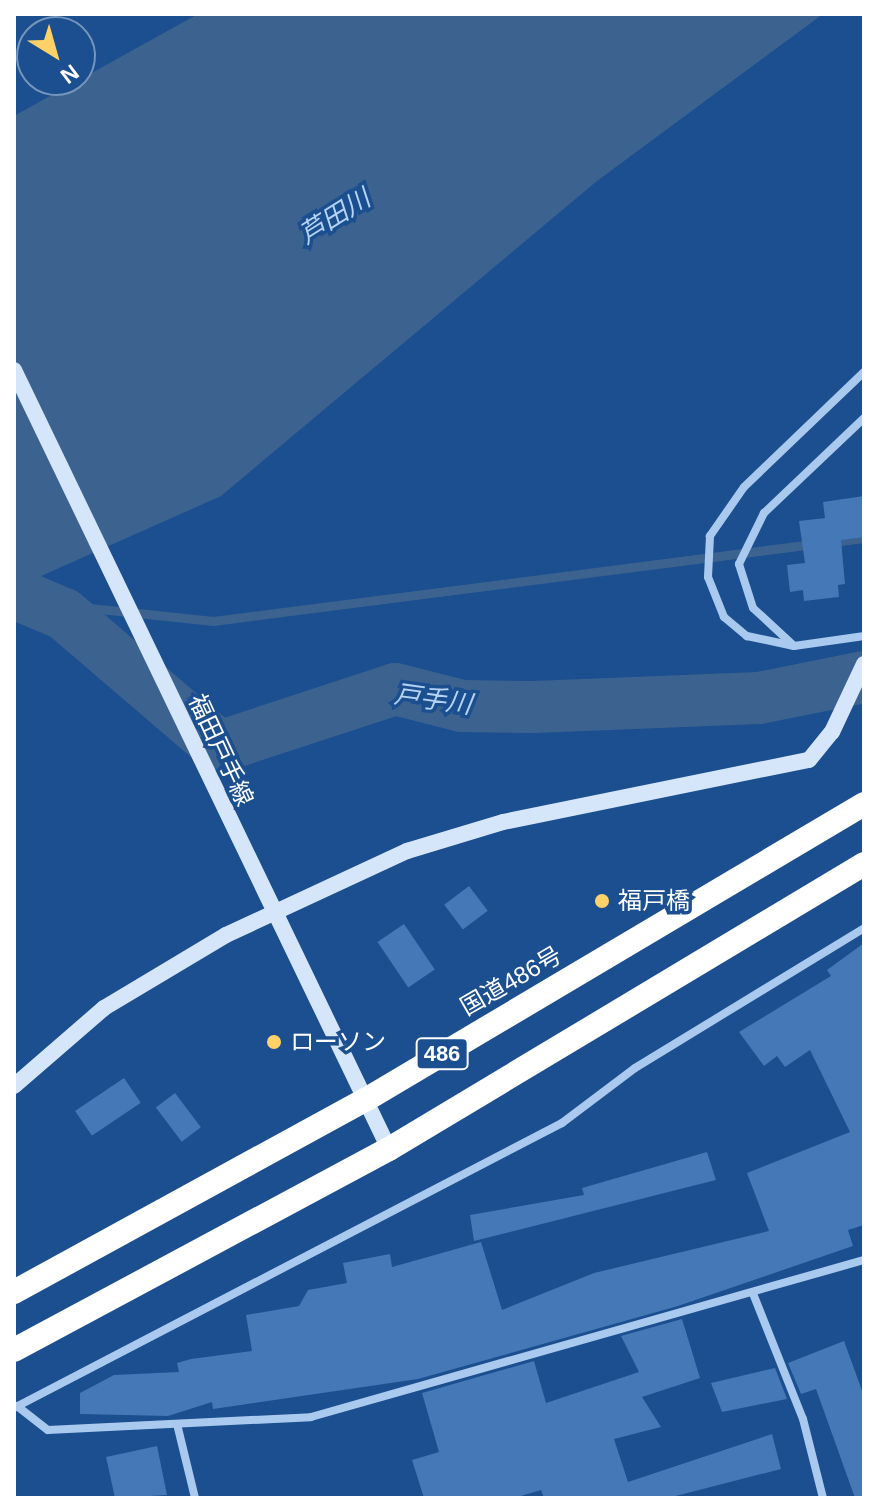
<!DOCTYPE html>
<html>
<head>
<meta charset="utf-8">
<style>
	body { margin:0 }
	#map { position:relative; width:878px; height:1512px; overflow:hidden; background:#1b4f8f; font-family:Arial,"Noto Sans JP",sans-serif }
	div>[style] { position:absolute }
	.water>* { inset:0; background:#3c6290 }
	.stream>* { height:9px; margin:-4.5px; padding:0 4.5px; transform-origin:4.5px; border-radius:4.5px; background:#3c6290 }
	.river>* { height:52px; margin:-26px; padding:0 26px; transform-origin:26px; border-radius:26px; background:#3c6290 }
	.building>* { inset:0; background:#4478b7; transform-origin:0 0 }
	.street>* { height:8px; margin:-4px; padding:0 4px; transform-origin:4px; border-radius:4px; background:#a9c9ee }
	.secondary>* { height:16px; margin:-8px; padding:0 8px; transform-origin:8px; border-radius:8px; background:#d6e6fa }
	.highway>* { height:24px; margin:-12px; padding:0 12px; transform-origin:12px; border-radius:12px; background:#fff }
	.dots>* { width:22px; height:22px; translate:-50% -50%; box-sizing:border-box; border:4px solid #1b4f8f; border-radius:50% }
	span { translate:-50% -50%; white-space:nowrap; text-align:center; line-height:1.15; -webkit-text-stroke:7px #1b4f8f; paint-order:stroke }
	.shield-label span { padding:2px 6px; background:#1b4f8f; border:2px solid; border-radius:6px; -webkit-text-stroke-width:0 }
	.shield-label { font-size:22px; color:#fff; font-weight:700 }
	.street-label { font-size:24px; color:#fff }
	.poi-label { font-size:24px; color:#fff }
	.left { translate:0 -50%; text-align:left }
	.water-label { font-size:26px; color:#b5d3f5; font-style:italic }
	.frame { position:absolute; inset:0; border:16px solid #fff; pointer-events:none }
	.north { position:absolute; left:16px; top:16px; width:80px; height:80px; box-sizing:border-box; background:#1b4f8f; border:2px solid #7695bc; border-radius:50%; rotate:143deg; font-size:22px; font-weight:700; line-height:32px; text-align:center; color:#fff }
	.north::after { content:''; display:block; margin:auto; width:28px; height:36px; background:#ffd166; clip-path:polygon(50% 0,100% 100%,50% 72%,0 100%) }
</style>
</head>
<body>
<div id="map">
	<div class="water">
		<i style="clip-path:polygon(198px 14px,823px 14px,597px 181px,221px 496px,14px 588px,14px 116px)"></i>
	</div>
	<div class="stream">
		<i style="left:832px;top:542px;width:32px;rotate:-7deg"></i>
		<i style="left:14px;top:584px;width:61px;rotate:21.1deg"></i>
		<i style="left:71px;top:606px;width:143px;rotate:6deg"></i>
		<i style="left:213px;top:621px;width:605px;rotate:-7.31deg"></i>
	</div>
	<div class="river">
		<i style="left:14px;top:593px;width:54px;rotate:22.8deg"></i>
		<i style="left:64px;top:614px;width:204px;rotate:40.6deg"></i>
		<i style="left:219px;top:747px;width:185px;rotate:-18.2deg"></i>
		<i style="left:395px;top:689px;width:69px;rotate:14.2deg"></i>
		<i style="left:462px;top:706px;width:72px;rotate:0.8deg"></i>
		<i style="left:534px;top:707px;width:225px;rotate:-2.3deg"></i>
		<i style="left:759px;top:698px;width:107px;rotate:-11.3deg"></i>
	</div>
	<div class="building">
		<i style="clip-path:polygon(864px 496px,864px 537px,841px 540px,845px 584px,838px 585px,839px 597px,804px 601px,803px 590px,790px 592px,787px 565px,805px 563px,799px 521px,825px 518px,823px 502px)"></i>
		<i style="left:469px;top:886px;width:31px;height:31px;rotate:53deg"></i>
		<i style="left:404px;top:924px;width:55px;height:32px;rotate:56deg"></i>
		<i style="clip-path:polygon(864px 943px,864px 1225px,848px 1230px,853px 1246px,678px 1306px,418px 1379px,213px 1409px,212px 1402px,168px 1416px,80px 1414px,80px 1393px,114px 1375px,179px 1372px,177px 1363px,191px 1359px,252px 1351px,246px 1315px,299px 1306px,308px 1290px,347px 1283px,343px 1263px,390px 1254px,392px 1267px,481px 1242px,502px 1310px,594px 1273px,769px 1231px,747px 1173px,850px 1132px,810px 1050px,785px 1067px,777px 1056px,764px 1066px,739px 1032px,831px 976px,827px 970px)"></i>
		<i style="left:124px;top:1078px;width:30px;height:59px;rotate:56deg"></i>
		<i style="left:175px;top:1093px;width:43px;height:24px;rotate:53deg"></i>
		<i style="clip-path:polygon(707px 1152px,716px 1180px,474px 1241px,470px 1215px,584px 1195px,582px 1188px)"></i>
		<i style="clip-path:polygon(682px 1319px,700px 1378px,642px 1397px,661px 1427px,614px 1439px,628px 1482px,772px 1434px,781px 1469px,668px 1498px,544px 1498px,541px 1490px,514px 1498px,424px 1498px,412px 1460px,439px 1452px,422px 1393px,534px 1361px,546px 1403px,639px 1372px,621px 1336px)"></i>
		<i style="clip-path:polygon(844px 1341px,864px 1396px,864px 1498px,855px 1498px,816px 1389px,801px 1394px,788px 1363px)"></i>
		<i style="clip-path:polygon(775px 1368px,787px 1399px,722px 1412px,711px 1383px)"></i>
		<i style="clip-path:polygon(157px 1446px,167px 1495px,115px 1498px,106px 1457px)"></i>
	</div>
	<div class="street">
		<i style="left:864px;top:372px;width:166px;rotate:136.2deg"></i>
		<i style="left:744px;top:487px;width:60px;rotate:124.8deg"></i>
		<i style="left:710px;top:536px;width:41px;rotate:92.8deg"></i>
		<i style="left:708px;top:577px;width:43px;rotate:68.2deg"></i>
		<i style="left:724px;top:617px;width:30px;rotate:40deg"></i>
		<i style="left:747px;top:636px;width:48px;rotate:12deg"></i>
		<i style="left:794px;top:646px;width:71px;rotate:-8.1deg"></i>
		<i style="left:793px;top:645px;width:54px;rotate:-137.2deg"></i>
		<i style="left:753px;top:608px;width:46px;rotate:-107.7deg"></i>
		<i style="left:739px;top:564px;width:57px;rotate:-63.9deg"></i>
		<i style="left:764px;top:513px;width:138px;rotate:-43.5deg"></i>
		<i style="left:754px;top:1296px;width:132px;rotate:68.3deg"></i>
		<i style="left:803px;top:1419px;width:81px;rotate:75.8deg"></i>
		<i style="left:17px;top:1406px;width:39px;rotate:38deg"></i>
		<i style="left:48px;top:1430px;width:263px;rotate:-2.8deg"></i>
		<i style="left:311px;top:1417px;width:575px;rotate:-15.85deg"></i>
		<i style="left:14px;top:1408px;width:618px;rotate:-27.48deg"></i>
		<i style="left:562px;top:1123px;width:91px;rotate:-37deg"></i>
		<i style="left:635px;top:1068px;width:268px;rotate:-31.4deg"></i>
		<i style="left:177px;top:1424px;width:76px;rotate:76.3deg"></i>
	</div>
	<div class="secondary">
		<i style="left:14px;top:370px;width:865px;rotate:64.29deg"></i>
		<i style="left:14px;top:1086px;width:119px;rotate:-40.9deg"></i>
		<i style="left:104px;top:1008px;width:142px;rotate:-30.9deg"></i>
		<i style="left:226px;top:935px;width:200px;rotate:-24.9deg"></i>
		<i style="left:407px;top:851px;width:100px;rotate:-16.8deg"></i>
		<i style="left:503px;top:822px;width:312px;rotate:-11.5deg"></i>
		<i style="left:809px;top:760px;width:36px;rotate:-51deg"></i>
		<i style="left:832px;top:732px;width:75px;rotate:-64.8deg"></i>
	</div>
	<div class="highway">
		<i style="left:14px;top:1292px;width:402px;rotate:-28.7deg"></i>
		<i style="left:367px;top:1099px;width:578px;rotate:-30.69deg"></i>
		<i style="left:14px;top:1350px;width:425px;rotate:-28.2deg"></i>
		<i style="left:389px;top:1149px;width:554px;rotate:-30.96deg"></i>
	</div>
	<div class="dots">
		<i style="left:602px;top:901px;background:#ffd166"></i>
		<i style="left:274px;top:1042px;background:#ffd166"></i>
	</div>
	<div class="shield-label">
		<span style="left:442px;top:1054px">486</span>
	</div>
	<div class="street-label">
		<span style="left:221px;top:750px;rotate:65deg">福田戸手線</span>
		<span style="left:511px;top:981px;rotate:-30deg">国道486号</span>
	</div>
	<div class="poi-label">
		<span class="left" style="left:618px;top:901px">福戸橋</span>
		<span class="left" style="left:290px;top:1042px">ローソン</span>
	</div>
	<div class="water-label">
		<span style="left:335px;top:217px;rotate:-32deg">芦田川</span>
		<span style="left:433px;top:700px;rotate:8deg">戸手川</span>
	</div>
	<div class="frame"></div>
	<div class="north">N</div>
</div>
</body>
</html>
